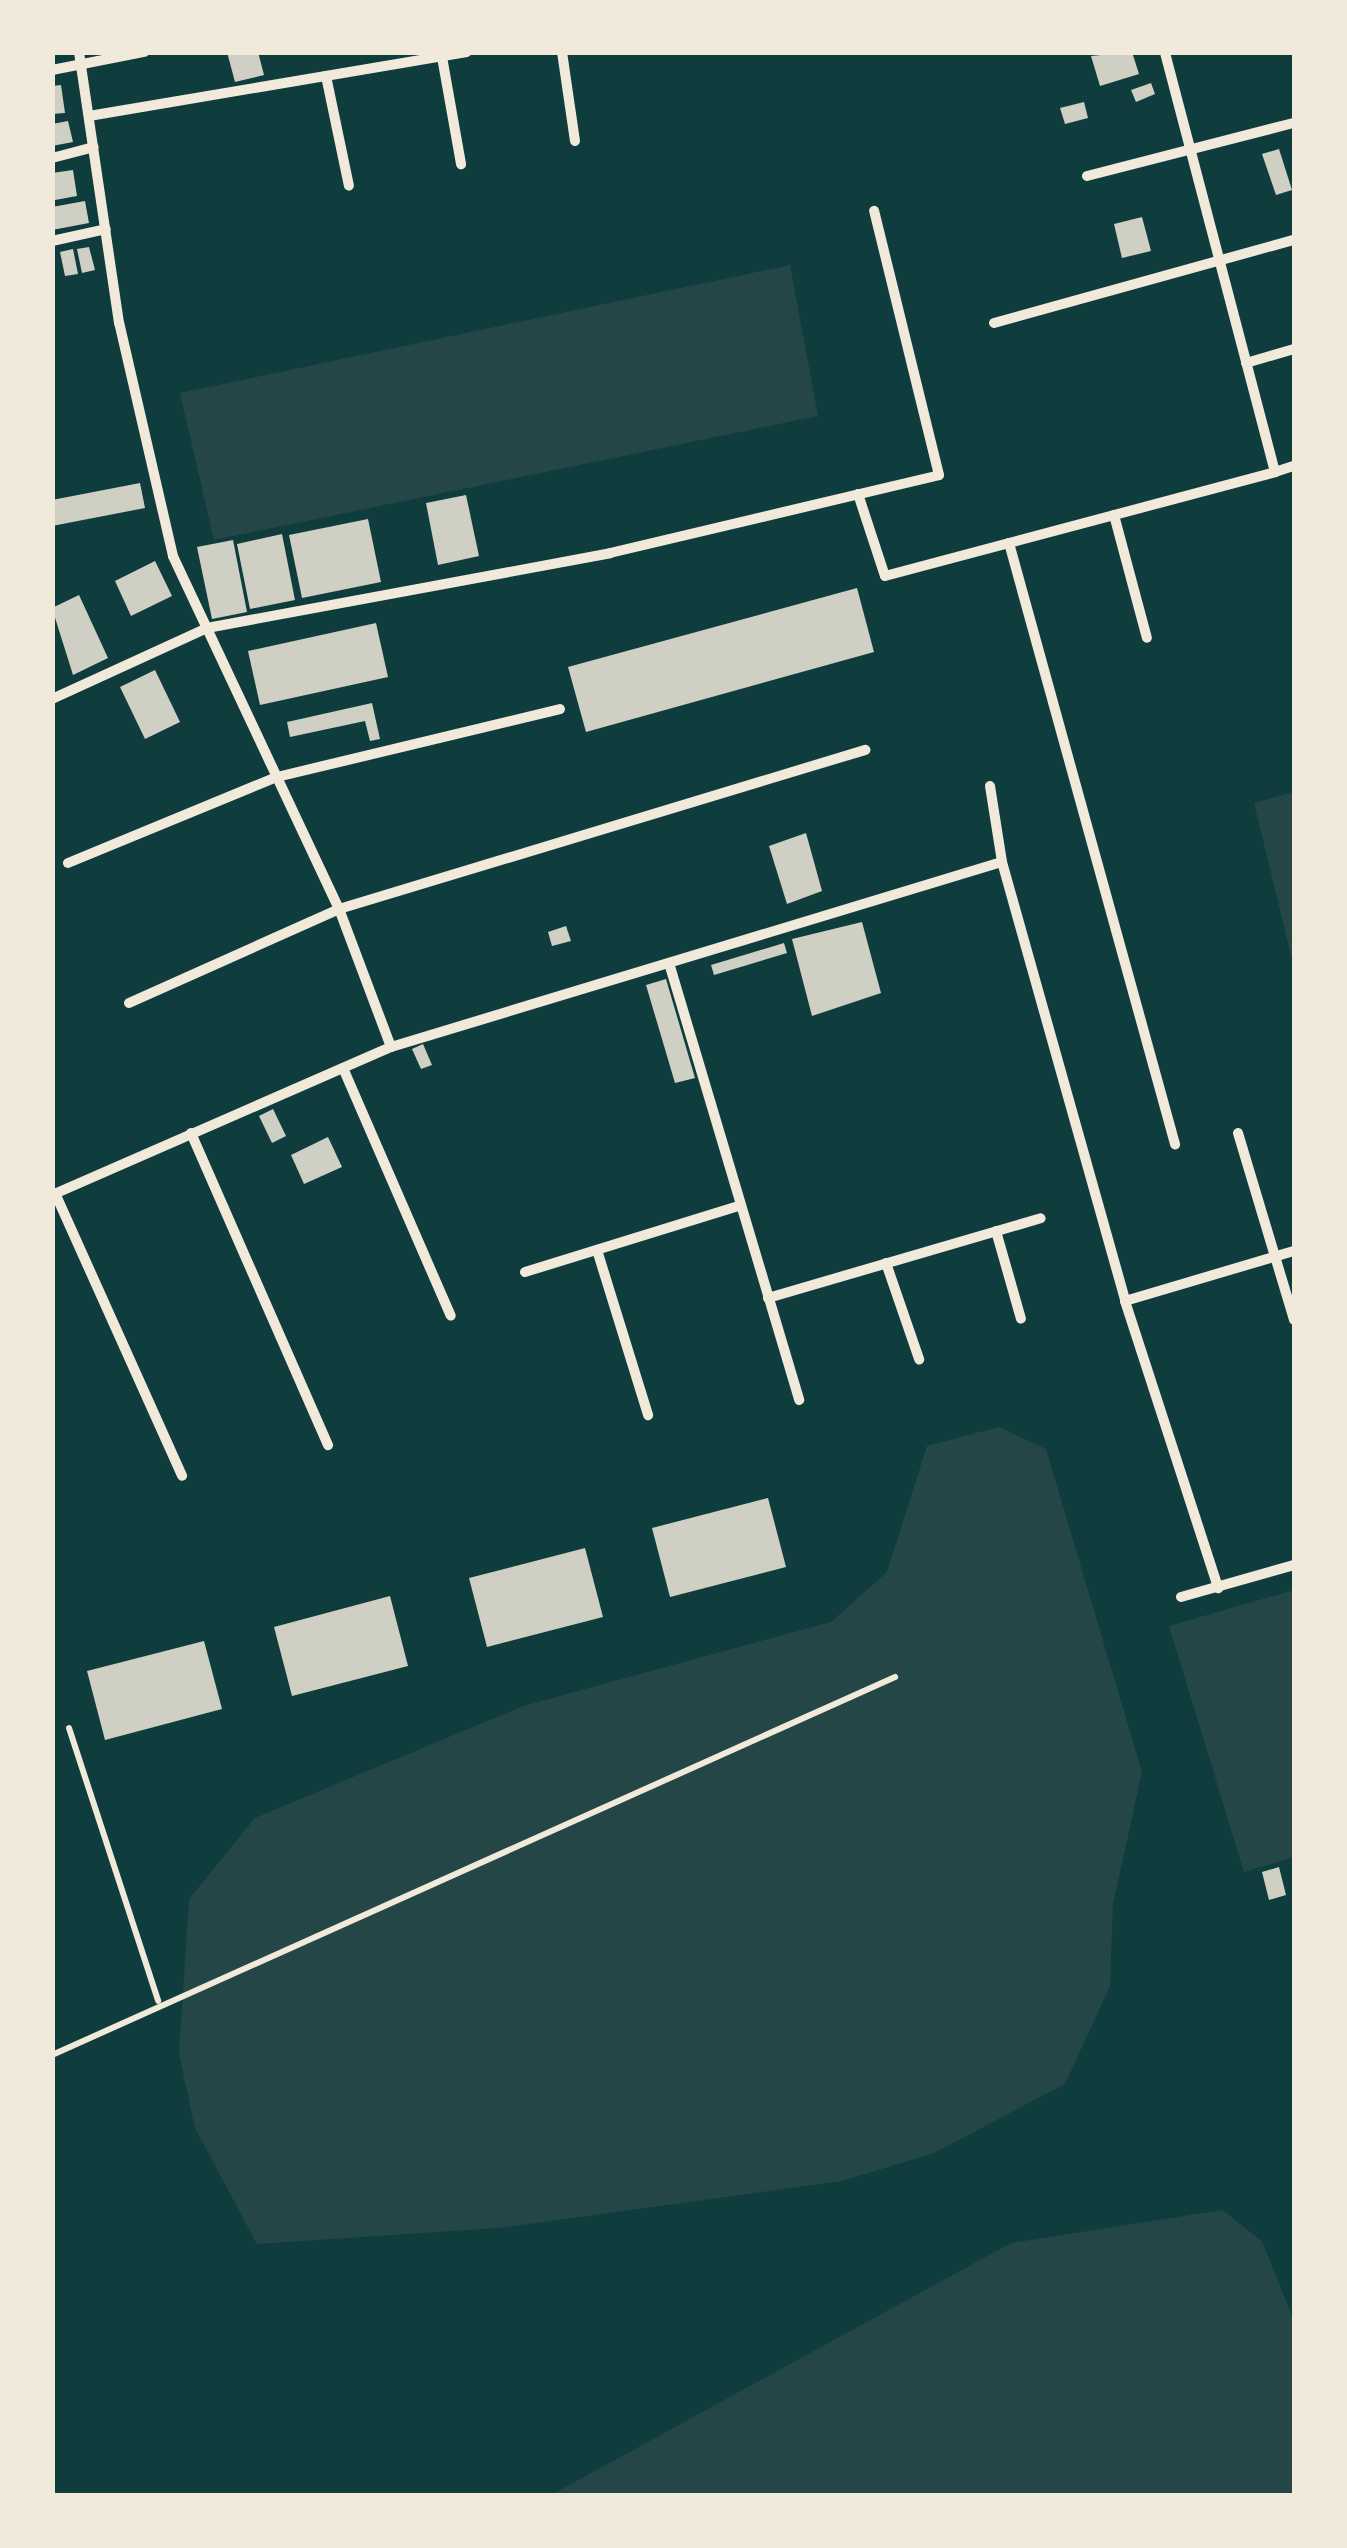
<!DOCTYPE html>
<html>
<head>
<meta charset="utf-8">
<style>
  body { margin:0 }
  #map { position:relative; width:1347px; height:2548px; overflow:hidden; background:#0f3d3e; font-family:Roboto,sans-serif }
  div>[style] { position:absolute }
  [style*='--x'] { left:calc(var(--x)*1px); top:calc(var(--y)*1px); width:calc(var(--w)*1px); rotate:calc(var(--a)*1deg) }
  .green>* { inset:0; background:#244646 }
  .building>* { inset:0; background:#cfcfc3 }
  .service>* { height:6px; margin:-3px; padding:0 3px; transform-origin:3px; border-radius:3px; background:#f1e9da }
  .minor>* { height:10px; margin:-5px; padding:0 5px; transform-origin:5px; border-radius:5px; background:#f1e9da }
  span { translate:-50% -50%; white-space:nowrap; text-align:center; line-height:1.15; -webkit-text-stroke:10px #f1e9da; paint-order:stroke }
  .frame { position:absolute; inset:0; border:55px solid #f1e9da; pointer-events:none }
</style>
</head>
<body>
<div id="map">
  <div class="green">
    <i style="clip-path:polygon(790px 265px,818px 416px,214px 540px,180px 393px)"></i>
    <i style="clip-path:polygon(1294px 792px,1294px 968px,1254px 803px)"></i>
    <i style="clip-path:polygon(999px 1427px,1046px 1449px,1142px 1772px,1113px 1904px,1110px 1986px,1065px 2084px,934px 2153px,842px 2181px,498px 2228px,257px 2244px,195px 2128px,179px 2054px,189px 1899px,255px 1818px,523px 1706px,831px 1622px,887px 1572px,927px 1446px)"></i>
    <i style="clip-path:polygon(1294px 1590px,1294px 1857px,1244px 1872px,1169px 1626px)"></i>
    <i style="clip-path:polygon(1222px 2210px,1262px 2241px,1294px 2321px,1294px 2495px,551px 2495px,1011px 2243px)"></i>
  </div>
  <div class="building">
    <i style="clip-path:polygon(227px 52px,258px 52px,264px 75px,235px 82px)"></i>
    <i style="clip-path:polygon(1132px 52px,1139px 74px,1100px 86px,1091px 56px)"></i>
    <i style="clip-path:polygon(1151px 83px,1155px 94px,1136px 102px,1131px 90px)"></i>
    <i style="clip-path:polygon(61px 85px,65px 113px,52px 114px,52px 86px)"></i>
    <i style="clip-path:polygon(1084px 102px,1088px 118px,1065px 124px,1060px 108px)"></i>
    <i style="clip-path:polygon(68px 121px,73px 142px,52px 146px,52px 124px)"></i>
    <i style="clip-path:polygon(1279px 149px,1292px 190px,1276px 195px,1262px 154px)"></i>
    <i style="clip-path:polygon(73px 170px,77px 196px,55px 200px,52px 173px)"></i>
    <i style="clip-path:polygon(85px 201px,89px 223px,52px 230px,52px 207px)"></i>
    <i style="clip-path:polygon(1142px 217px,1151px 251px,1122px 258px,1114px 224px)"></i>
    <i style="clip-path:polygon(89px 247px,95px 270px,82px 273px,77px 249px)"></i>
    <i style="clip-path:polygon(73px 249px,78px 274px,65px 276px,60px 252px)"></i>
    <i style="clip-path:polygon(140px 483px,145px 508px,52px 526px,52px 500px)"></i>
    <i style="clip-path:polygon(466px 495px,479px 556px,438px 565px,426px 503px)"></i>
    <i style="clip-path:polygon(368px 519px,381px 582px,302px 598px,289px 535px)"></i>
    <i style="clip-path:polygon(282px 534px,295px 600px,250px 609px,237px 544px)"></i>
    <i style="clip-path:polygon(233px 540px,247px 612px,212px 619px,197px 547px)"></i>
    <i style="clip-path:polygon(155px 561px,172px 596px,131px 616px,115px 581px)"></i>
    <i style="clip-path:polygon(857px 588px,874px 652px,586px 732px,568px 667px)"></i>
    <i style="clip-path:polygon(79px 595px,108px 658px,73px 675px,52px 608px)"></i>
    <i style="clip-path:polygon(376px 623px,388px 677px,260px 705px,248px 651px)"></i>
    <i style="clip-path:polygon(155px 670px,180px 722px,145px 739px,120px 687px)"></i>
    <i style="clip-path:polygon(372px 703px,380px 739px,370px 741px,365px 721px,290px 737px,287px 722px)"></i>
    <i style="clip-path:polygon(806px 833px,822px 891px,787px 904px,769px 846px)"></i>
    <i style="clip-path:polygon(862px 922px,881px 993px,812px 1016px,792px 939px)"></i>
    <i style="clip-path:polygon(566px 926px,571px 941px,552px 946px,548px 932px)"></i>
    <i style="clip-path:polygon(784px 943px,787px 953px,714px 975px,711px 965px)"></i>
    <i style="clip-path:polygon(666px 979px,695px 1078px,675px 1083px,646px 985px)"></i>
    <i style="clip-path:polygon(423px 1044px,432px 1065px,421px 1069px,412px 1049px)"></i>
    <i style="clip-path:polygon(273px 1109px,286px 1136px,272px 1143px,259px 1116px)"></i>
    <i style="clip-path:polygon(328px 1137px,342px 1167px,304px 1184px,291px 1155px)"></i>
    <i style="clip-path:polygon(768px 1498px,786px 1567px,670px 1597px,652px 1528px)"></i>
    <i style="clip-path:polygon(585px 1548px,603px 1617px,487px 1647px,469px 1578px)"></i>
    <i style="clip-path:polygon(390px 1596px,408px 1666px,292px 1696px,274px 1627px)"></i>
    <i style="clip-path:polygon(204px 1641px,222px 1709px,105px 1740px,87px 1671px)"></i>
    <i style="clip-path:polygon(1279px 1867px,1286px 1895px,1269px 1900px,1262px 1872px)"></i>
  </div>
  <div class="service">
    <i style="--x:69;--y:1728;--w:287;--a:71.9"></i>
    <i style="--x:52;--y:2055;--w:924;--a:-24.15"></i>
  </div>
  <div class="minor">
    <i style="--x:562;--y:52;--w:90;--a:81.7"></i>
    <i style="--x:442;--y:57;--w:109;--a:79.9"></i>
    <i style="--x:52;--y:70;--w:94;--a:-11.1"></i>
    <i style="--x:326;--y:76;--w:112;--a:78.2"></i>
    <i style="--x:89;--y:116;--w:383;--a:-9.6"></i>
    <i style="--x:52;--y:158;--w:43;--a:-14.7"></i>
    <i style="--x:1087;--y:176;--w:214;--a:-14.4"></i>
    <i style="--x:52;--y:241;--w:55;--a:-12.5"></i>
    <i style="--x:994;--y:323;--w:311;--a:-15.5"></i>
    <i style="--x:1246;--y:363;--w:50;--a:-16.3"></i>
    <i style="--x:1275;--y:472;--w:20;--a:-18"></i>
    <i style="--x:858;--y:494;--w:86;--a:71.8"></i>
    <i style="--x:885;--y:576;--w:404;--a:-14.9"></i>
    <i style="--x:1275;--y:472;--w:434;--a:-104.7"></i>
    <i style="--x:1114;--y:515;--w:127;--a:75"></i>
    <i style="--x:1009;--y:543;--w:624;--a:74.56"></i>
    <i style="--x:52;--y:699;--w:170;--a:-24.6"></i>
    <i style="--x:207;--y:628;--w:410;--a:-10.5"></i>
    <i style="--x:610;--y:553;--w:338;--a:-13.3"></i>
    <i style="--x:939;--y:475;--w:272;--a:-103.8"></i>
    <i style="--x:990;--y:786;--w:77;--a:81"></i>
    <i style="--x:1002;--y:862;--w:456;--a:74.3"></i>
    <i style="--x:1125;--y:1301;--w:176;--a:-16.5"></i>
    <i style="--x:68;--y:863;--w:226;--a:-22.4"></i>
    <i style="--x:277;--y:777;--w:291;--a:-13.5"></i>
    <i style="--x:669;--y:963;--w:456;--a:73.4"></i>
    <i style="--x:129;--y:1003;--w:230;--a:-24.1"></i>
    <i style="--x:339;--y:909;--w:550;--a:-16.82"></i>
    <i style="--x:391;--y:1047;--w:638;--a:-16.85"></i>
    <i style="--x:343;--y:1068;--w:270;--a:66.5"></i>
    <i style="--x:191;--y:1133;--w:341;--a:66.3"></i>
    <i style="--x:1238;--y:1133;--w:195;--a:73.3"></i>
    <i style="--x:55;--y:1193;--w:310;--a:65.8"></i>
    <i style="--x:52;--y:1195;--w:370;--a:-23.6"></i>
    <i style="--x:391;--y:1047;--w:147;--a:-110.6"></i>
    <i style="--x:339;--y:909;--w:390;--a:-115.2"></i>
    <i style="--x:173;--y:556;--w:239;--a:-103"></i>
    <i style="--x:119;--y:323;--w:274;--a:-98.4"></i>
    <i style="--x:996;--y:1231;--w:91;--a:74.1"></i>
    <i style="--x:597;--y:1250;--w:173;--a:72.8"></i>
    <i style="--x:886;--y:1263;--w:102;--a:71"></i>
    <i style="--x:525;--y:1272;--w:226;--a:-17.2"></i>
    <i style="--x:768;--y:1298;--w:284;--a:-16.3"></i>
    <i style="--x:1125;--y:1301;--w:302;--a:72"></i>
    <i style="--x:1181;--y:1597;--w:117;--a:-15.8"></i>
  </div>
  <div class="frame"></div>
</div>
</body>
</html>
